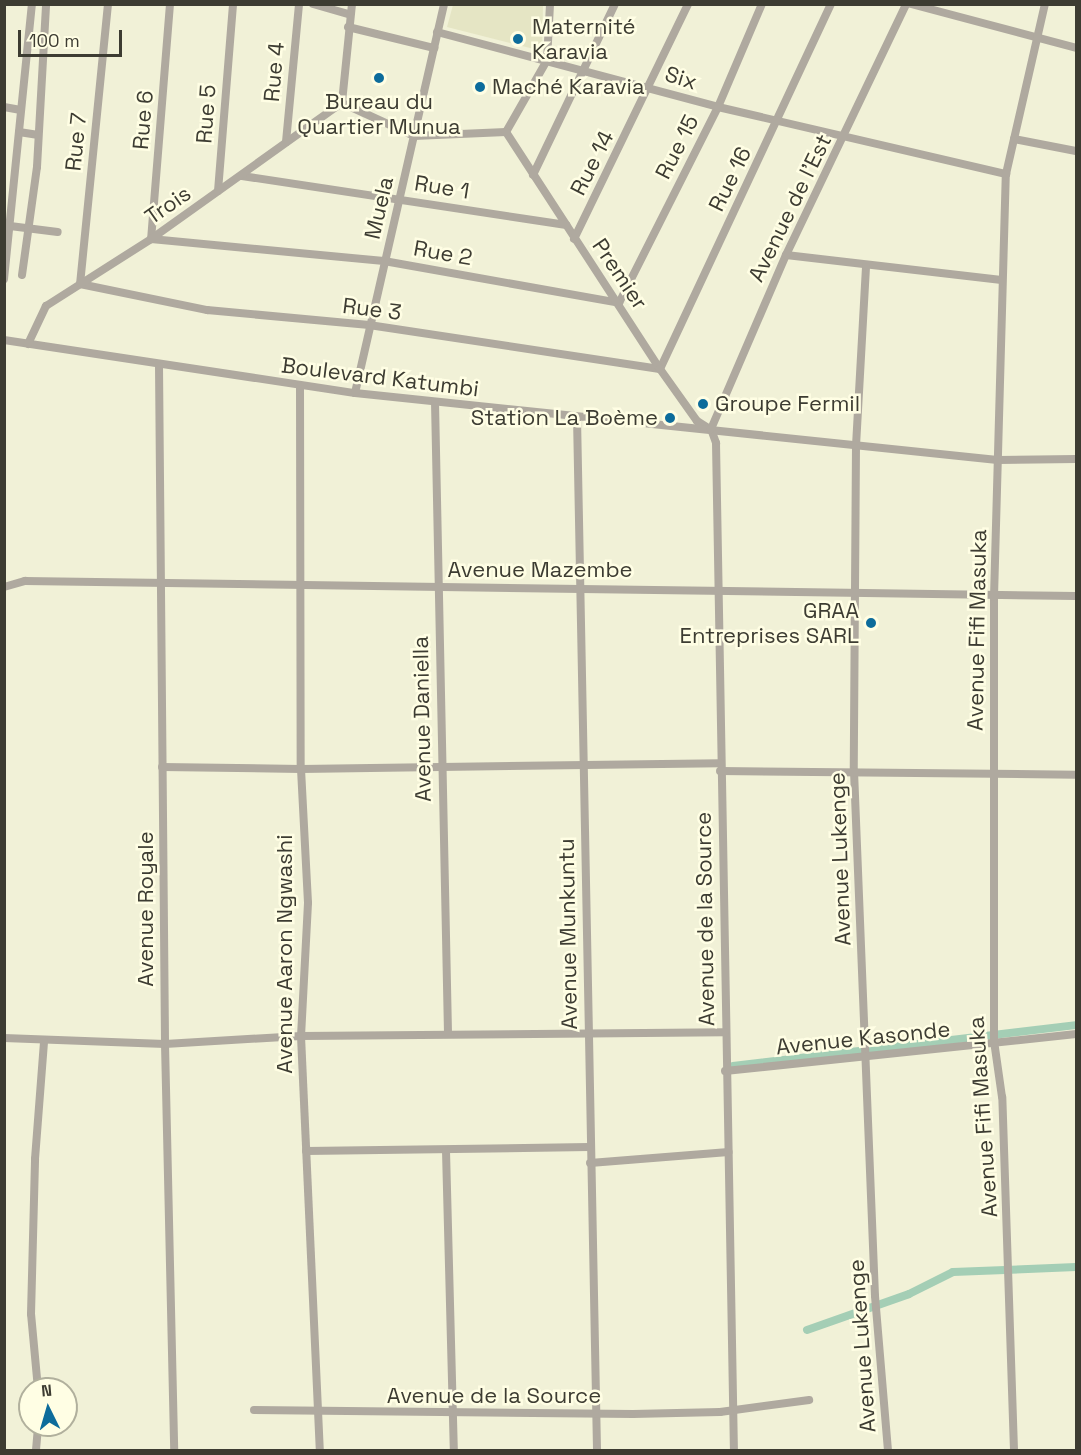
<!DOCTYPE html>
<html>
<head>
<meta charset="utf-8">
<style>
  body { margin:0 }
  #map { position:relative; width:1081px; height:1455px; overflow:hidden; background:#f1f1d7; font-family:"Space Grotesk",sans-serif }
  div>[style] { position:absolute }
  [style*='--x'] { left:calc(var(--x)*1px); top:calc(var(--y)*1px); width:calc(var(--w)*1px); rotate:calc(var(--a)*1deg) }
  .built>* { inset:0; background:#e5e5c4 }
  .canal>* { height:8px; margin:-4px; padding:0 4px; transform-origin:4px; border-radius:4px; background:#a4ceb5 }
  .minor>* { height:8px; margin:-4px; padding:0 4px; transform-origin:4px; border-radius:4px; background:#afa99f }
  .dots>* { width:16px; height:16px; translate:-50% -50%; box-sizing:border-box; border:3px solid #fffee4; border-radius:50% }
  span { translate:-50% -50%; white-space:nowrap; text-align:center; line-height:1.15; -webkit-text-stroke:5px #fffee4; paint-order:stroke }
  .poi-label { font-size:22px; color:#3d3c32 }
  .left { translate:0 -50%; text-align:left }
  .right { translate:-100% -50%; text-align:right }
  .street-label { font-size:22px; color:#3d3c32 }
  .frame { position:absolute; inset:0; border:6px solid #3d3c32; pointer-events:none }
  .north { position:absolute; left:18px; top:1377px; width:60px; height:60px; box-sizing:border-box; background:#fffee4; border:2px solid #b1b09d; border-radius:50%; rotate:355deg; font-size:16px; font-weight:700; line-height:24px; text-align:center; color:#3d3c32 }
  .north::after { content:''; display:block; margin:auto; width:21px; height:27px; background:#0d6c9b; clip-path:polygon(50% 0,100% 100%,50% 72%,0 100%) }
  .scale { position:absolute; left:18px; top:30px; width:104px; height:27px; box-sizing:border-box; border:3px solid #3d3c32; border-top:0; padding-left:8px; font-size:18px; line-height:21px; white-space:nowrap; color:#3d3c32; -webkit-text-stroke:4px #fffee4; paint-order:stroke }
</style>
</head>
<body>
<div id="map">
  <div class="built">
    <i style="clip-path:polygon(453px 5px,543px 5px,542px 51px,447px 27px)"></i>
  </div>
  <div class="canal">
    <i style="--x:733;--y:1066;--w:345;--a:-6.8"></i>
    <i style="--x:807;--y:1330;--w:108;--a:-19.4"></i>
    <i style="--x:909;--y:1294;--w:49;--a:-26.6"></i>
    <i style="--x:953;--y:1272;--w:123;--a:-2.3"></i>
  </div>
  <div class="minor">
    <i style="--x:108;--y:4;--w:281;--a:95.7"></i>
    <i style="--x:80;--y:284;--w:130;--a:11.6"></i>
    <i style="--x:207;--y:310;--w:163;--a:5.3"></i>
    <i style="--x:369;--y:325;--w:294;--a:8.6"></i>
    <i style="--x:660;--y:369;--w:403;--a:-64.9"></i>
    <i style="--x:170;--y:4;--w:236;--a:94.6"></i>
    <i style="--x:151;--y:239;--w:234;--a:5.4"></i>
    <i style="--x:384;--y:261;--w:239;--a:10.1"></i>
    <i style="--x:619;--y:303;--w:220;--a:-63.2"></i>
    <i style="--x:718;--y:107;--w:112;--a:-66.9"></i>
    <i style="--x:313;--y:4;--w:37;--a:16"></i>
    <i style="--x:352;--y:4;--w:100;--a:95.8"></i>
    <i style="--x:342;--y:103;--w:79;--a:24.6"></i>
    <i style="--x:414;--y:136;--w:92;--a:-2.5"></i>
    <i style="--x:506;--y:132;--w:83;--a:-60.3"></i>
    <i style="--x:547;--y:60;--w:56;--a:-86.9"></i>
    <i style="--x:911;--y:4;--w:171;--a:14.9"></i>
    <i style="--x:348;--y:27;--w:89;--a:13.7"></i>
    <i style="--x:437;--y:32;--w:291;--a:14.9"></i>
    <i style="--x:718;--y:107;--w:296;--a:13.1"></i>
    <i style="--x:4;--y:107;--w:17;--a:10"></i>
    <i style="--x:19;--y:132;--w:18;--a:9"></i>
    <i style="--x:506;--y:132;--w:283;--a:57"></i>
    <i style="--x:660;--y:369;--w:64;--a:54.6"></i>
    <i style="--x:697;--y:421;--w:13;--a:32"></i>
    <i style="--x:1014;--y:139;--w:63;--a:11"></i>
    <i style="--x:286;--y:142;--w:139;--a:-84.6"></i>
    <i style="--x:533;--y:175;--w:190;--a:-64.4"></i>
    <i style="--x:242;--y:176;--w:328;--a:8.6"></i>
    <i style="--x:218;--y:191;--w:188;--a:-85.4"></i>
    <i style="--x:10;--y:226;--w:48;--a:7.1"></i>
    <i style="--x:574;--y:239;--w:261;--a:-64.1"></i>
    <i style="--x:786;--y:255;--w:217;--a:6.6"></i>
    <i style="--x:866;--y:267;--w:179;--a:93.2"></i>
    <i style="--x:856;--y:446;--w:325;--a:90.4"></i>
    <i style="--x:854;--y:771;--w:525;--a:87.71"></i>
    <i style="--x:875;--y:1296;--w:155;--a:85.2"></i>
    <i style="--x:22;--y:275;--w:109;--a:-82.1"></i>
    <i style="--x:37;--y:167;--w:163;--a:-86.8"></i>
    <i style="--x:4;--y:279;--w:276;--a:-84.2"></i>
    <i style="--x:4;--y:340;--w:355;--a:8.6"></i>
    <i style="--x:355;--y:393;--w:646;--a:5.95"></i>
    <i style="--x:998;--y:460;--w:78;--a:-0.7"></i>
    <i style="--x:28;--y:344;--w:42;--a:-64.7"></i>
    <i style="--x:46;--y:306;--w:125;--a:-32.5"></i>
    <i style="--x:151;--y:239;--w:234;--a:-35.5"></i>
    <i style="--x:159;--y:366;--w:678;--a:89.49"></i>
    <i style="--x:165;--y:1044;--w:406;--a:88.7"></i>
    <i style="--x:300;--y:386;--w:383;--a:89.9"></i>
    <i style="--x:301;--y:769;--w:134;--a:87"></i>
    <i style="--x:308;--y:903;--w:133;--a:93"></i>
    <i style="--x:301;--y:1036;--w:414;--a:87.4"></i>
    <i style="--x:355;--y:393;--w:399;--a:-77.1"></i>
    <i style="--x:435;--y:402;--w:632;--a:88.82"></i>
    <i style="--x:577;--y:417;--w:1033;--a:88.89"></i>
    <i style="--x:711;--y:429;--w:15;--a:70"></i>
    <i style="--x:716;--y:443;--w:1007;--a:88.98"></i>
    <i style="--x:711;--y:429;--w:189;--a:-66.7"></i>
    <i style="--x:786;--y:255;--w:278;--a:-64.4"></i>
    <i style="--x:4;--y:587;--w:22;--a:-16"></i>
    <i style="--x:25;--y:581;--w:1051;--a:0.82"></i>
    <i style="--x:162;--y:767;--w:139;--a:0.8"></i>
    <i style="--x:301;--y:769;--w:419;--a:-0.8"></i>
    <i style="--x:720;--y:771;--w:356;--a:0.6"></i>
    <i style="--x:4;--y:1038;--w:161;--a:2.1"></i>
    <i style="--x:165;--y:1044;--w:136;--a:-3.4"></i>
    <i style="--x:301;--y:1036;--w:424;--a:-0.5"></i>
    <i style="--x:725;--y:1071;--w:353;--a:-6"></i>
    <i style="--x:306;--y:1151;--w:283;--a:-0.8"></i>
    <i style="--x:446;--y:1151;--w:299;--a:88.5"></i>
    <i style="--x:590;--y:1163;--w:139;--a:-4.5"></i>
    <i style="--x:38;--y:1389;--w:75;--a:-95.3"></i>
    <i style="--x:31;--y:1314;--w:155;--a:-88.5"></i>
    <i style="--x:35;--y:1159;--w:118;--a:-85.6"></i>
    <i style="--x:254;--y:1410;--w:379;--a:0.6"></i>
    <i style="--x:633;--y:1414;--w:87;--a:-1.3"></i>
    <i style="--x:720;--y:1412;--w:90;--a:-7.7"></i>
    <i style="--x:36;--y:1450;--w:25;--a:-85"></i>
    <i style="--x:1014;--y:1450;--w:353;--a:-91.9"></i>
    <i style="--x:1002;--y:1097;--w:57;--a:-98.1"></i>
    <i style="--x:994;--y:1041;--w:444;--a:-90"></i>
    <i style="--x:994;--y:597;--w:423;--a:-88.4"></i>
    <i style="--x:1006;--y:174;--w:174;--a:-77.1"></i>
  </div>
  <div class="dots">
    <i style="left:518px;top:39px;background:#0d6c9b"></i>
    <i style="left:379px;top:78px;background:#0d6c9b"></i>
    <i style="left:480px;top:87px;background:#0d6c9b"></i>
    <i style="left:703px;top:404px;background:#0d6c9b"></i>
    <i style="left:670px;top:418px;background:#0d6c9b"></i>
    <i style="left:871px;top:623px;background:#0d6c9b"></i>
  </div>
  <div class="poi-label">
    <span class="left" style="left:532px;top:39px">Maternité<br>Karavia</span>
    <span class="left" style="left:492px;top:87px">Maché Karavia</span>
    <span style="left:379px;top:114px">Bureau du<br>Quartier Munua</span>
    <span class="left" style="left:715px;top:404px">Groupe Fermil</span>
    <span class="right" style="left:658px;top:418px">Station La Boème</span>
    <span class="right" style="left:859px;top:623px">GRAA<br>Entreprises SARL</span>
  </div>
  <div class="street-label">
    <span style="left:274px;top:72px;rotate:-85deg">Rue 4</span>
    <span style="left:681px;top:78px;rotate:17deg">Six</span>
    <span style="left:206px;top:114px;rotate:-86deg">Rue 5</span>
    <span style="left:143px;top:120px;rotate:-85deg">Rue 6</span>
    <span style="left:76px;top:142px;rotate:-84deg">Rue 7</span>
    <span style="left:677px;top:147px;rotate:-63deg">Rue 15</span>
    <span style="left:592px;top:163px;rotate:-63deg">Rue 14</span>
    <span style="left:730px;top:179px;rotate:-64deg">Rue 16</span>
    <span style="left:442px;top:187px;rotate:9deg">Rue 1</span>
    <span style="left:168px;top:205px;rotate:-35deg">Trois</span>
    <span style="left:379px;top:208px;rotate:-77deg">Muela</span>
    <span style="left:790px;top:208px;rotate:-64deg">Avenue de l'Est</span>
    <span style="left:443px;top:253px;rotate:10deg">Rue 2</span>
    <span style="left:620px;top:274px;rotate:56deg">Premier</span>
    <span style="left:372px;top:309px;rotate:7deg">Rue 3</span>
    <span style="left:380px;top:377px;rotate:7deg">Boulevard Katumbi</span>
    <span style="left:540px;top:570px">Avenue Mazembe</span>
    <span style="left:977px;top:630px;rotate:-89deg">Avenue Fifi Masuka</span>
    <span style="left:422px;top:719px;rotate:-91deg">Avenue Daniella</span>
    <span style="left:840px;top:859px;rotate:-92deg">Avenue Lukenge</span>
    <span style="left:146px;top:909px;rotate:-90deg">Avenue Royale</span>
    <span style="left:705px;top:919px;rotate:-91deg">Avenue de la Source</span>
    <span style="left:568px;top:934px;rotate:-91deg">Avenue Munkuntu</span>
    <span style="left:285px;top:954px;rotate:-90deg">Avenue Aaron Ngwashi</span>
    <span style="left:863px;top:1038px;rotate:-6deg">Avenue Kasonde</span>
    <span style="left:983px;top:1117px;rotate:-94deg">Avenue Fifi Masuka</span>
    <span style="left:862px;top:1346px;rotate:-94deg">Avenue Lukenge</span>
    <span style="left:494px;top:1396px">Avenue de la Source</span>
  </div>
  <div class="frame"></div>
  <div class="north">N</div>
  <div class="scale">100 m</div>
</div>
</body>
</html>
